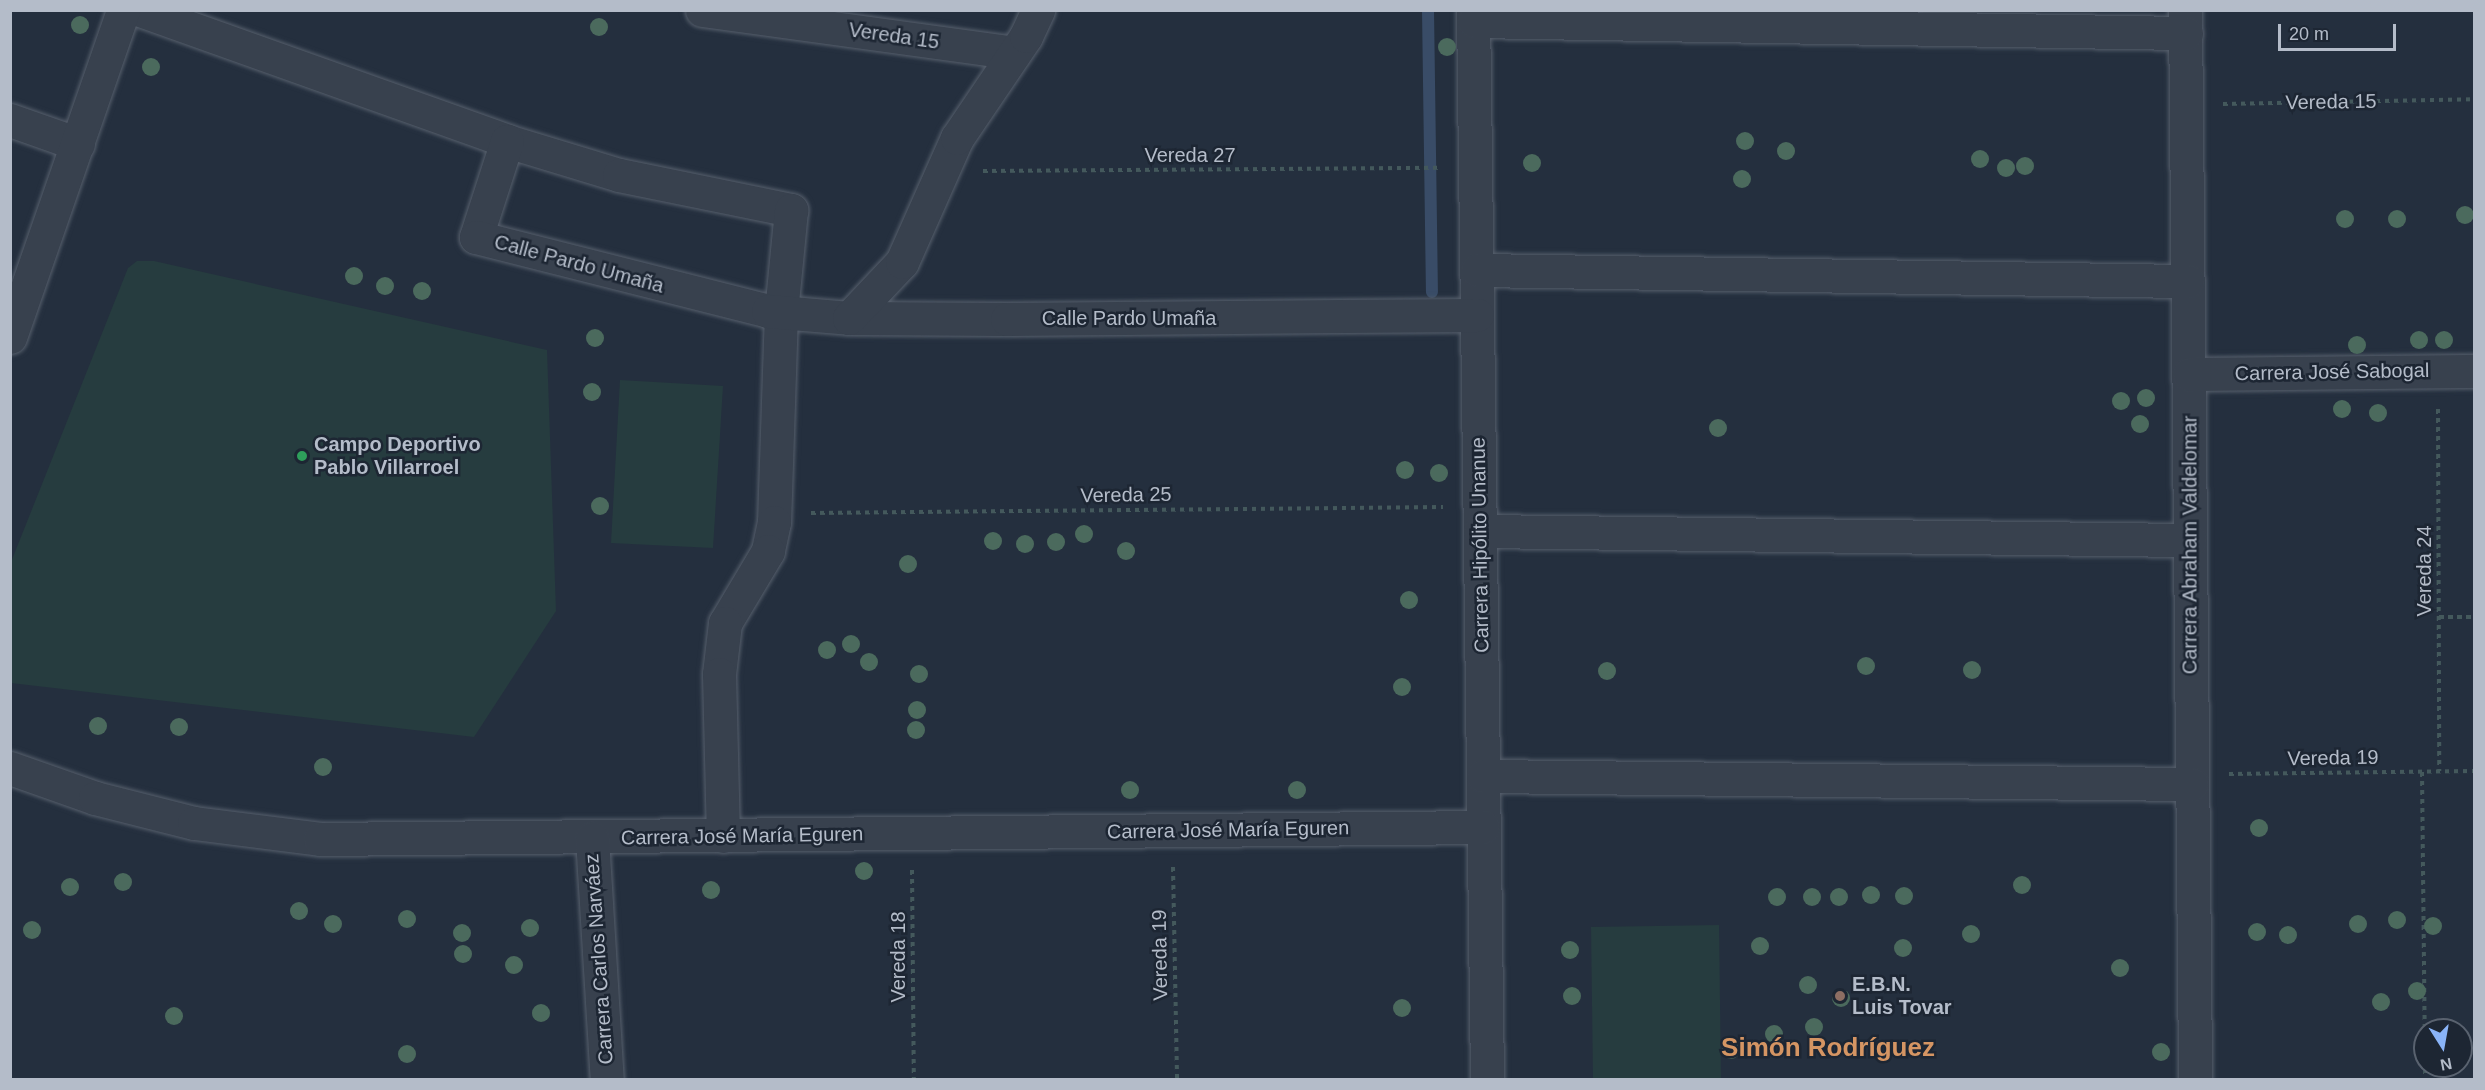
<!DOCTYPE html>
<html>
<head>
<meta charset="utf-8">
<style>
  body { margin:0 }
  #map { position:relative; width:2485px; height:1090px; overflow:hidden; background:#242f3e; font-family:Arial,sans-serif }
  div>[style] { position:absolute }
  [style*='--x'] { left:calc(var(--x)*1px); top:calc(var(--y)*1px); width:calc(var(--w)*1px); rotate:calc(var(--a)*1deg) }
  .green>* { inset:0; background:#263c3f }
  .stream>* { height:12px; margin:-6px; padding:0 6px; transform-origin:6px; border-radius:6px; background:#394c67 }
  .path>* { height:4px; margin-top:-2px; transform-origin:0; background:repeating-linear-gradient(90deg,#44595c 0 4.5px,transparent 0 9px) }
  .roads { filter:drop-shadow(0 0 2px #565f6c) drop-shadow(0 0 2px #565f6c) }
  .street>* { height:33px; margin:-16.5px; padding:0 16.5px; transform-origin:16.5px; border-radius:16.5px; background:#38414e }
  .trees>* { width:18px; height:18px; margin:-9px; border-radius:50%; background:#4b6a5d }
  .dots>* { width:16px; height:16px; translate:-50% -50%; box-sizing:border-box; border:3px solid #1d2633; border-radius:50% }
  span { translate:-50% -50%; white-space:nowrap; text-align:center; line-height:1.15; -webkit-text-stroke:5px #1d2633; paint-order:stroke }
  .street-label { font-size:20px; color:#b4bcc9 }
  .poi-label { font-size:20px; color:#b4bcc9; font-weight:700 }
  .left { translate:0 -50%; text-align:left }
  .district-label { font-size:26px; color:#d59563; font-weight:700 }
  .frame { position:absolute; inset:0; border:12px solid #b4bcc9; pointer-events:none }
  .north { position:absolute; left:2413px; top:1018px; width:60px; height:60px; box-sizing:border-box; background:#1d2633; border:2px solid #59626f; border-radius:50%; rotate:169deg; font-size:16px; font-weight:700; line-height:24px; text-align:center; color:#b4bcc9 }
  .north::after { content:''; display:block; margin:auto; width:21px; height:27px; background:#8ab4f8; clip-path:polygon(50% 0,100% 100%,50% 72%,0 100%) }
  .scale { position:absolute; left:2278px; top:24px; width:118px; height:27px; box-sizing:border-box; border:3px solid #b4bcc9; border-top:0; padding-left:8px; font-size:18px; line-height:21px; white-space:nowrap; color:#b4bcc9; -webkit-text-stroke:4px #1d2633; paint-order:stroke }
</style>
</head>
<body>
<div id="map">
  <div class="green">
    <i style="clip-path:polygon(137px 261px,154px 261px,547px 350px,556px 611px,474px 737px,11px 683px,11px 562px,128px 268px)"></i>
    <i style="clip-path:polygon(620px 380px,723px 386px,713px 548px,611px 543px)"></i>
    <i style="clip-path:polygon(1719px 925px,1721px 1079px,1593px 1079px,1591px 927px)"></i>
  </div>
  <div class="stream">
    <i style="--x:1428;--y:10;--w:282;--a:89.2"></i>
  </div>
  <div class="path">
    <i style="--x:2223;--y:104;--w:251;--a:-1.1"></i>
    <i style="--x:983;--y:171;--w:455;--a:-0.4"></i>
    <i style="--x:2438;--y:409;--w:362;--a:89.8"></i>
    <i style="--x:811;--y:513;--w:632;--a:-0.54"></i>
    <i style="--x:2439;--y:617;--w:35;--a:0"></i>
    <i style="--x:2422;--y:772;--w:308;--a:89.4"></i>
    <i style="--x:2229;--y:774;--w:245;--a:-0.7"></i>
    <i style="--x:1173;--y:867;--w:213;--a:88.9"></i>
    <i style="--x:912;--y:870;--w:210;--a:89.5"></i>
  </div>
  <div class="roads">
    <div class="street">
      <i style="--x:140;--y:10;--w:390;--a:19.6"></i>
      <i style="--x:507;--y:141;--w:117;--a:16.9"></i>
      <i style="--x:619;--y:175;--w:176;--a:11.5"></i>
      <i style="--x:791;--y:210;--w:102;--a:95.6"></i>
      <i style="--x:781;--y:312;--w:210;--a:91.9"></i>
      <i style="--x:774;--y:522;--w:30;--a:102"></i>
      <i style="--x:768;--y:551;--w:84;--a:120.8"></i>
      <i style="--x:725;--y:623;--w:51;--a:96.7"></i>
      <i style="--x:719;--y:674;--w:162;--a:88.6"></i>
      <i style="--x:702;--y:10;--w:315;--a:7.8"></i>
      <i style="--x:1473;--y:10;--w:1070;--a:89.25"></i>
      <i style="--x:2185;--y:10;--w:1070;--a:89.46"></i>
      <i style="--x:1474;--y:21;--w:712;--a:0.97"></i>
      <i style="--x:10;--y:120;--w:72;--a:19.4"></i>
      <i style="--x:507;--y:141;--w:101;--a:107.9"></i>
      <i style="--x:476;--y:237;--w:301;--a:14.2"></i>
      <i style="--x:768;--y:311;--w:81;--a:4.9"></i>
      <i style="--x:849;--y:318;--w:158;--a:0.4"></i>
      <i style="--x:1007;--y:319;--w:470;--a:-0.5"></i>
      <i style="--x:1477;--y:270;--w:711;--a:0.89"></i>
      <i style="--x:849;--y:318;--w:77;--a:-46.6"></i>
      <i style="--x:902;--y:262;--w:136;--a:-66.1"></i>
      <i style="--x:957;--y:138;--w:123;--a:-55.9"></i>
      <i style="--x:1026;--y:36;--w:29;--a:-65"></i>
      <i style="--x:10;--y:337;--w:346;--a:-70.9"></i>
      <i style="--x:2189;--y:374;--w:285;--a:-0.6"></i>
      <i style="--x:1480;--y:531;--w:710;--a:0.73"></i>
      <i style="--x:10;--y:768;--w:90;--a:19.4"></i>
      <i style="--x:95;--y:798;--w:102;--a:14.2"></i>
      <i style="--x:194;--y:823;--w:127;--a:7.2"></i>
      <i style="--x:320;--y:839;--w:1163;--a:-0.59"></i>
      <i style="--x:1483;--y:776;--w:709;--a:0.65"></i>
      <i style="--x:592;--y:838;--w:242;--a:86.5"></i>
    </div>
  </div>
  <div class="trees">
    <i style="left:80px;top:25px"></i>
    <i style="left:599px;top:27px"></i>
    <i style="left:1447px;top:47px"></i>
    <i style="left:151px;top:67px"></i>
    <i style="left:1745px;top:141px"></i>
    <i style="left:1786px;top:151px"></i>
    <i style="left:1980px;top:159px"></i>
    <i style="left:1532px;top:163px"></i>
    <i style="left:2025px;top:166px"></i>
    <i style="left:2006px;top:168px"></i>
    <i style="left:1742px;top:179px"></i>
    <i style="left:2465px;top:215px"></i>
    <i style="left:2345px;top:219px"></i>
    <i style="left:2397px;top:219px"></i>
    <i style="left:354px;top:276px"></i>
    <i style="left:385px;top:286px"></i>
    <i style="left:422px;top:291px"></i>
    <i style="left:595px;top:338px"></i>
    <i style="left:2419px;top:340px"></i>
    <i style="left:2444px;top:340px"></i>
    <i style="left:2357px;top:345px"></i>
    <i style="left:592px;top:392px"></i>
    <i style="left:2146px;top:398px"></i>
    <i style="left:2121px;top:401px"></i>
    <i style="left:2342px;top:409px"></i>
    <i style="left:2378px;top:413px"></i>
    <i style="left:2140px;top:424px"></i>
    <i style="left:1718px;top:428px"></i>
    <i style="left:1405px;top:470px"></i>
    <i style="left:1439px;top:473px"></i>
    <i style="left:600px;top:506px"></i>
    <i style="left:1084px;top:534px"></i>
    <i style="left:993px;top:541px"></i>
    <i style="left:1056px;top:542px"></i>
    <i style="left:1025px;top:544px"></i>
    <i style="left:1126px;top:551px"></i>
    <i style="left:908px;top:564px"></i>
    <i style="left:1409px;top:600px"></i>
    <i style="left:851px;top:644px"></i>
    <i style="left:827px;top:650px"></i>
    <i style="left:869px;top:662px"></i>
    <i style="left:1866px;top:666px"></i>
    <i style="left:1972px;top:670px"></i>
    <i style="left:1607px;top:671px"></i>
    <i style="left:919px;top:674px"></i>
    <i style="left:1402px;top:687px"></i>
    <i style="left:917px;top:710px"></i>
    <i style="left:98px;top:726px"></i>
    <i style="left:179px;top:727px"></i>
    <i style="left:916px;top:730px"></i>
    <i style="left:323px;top:767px"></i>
    <i style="left:1130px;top:790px"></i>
    <i style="left:1297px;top:790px"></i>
    <i style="left:2259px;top:828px"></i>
    <i style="left:864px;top:871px"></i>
    <i style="left:123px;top:882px"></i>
    <i style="left:2022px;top:885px"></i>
    <i style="left:70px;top:887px"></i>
    <i style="left:711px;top:890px"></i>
    <i style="left:1871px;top:895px"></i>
    <i style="left:1904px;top:896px"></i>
    <i style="left:1777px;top:897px"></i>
    <i style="left:1812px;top:897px"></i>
    <i style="left:1839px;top:897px"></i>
    <i style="left:299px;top:911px"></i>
    <i style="left:407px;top:919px"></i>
    <i style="left:2397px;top:920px"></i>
    <i style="left:333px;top:924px"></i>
    <i style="left:2358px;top:924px"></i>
    <i style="left:2433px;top:926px"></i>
    <i style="left:530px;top:928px"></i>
    <i style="left:32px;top:930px"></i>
    <i style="left:2257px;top:932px"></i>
    <i style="left:462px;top:933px"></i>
    <i style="left:1971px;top:934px"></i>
    <i style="left:2288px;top:935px"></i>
    <i style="left:1760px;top:946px"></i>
    <i style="left:1903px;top:948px"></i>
    <i style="left:1570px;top:950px"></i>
    <i style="left:463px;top:954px"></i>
    <i style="left:514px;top:965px"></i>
    <i style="left:2120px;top:968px"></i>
    <i style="left:1808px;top:985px"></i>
    <i style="left:2417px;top:991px"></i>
    <i style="left:1572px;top:996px"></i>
    <i style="left:1841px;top:998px"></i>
    <i style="left:2381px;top:1002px"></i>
    <i style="left:1402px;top:1008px"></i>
    <i style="left:541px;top:1013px"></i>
    <i style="left:174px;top:1016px"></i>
    <i style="left:1814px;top:1027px"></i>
    <i style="left:1774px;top:1034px"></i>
    <i style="left:1731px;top:1050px"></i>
    <i style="left:2161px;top:1052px"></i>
    <i style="left:407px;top:1054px"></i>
  </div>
  <div class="dots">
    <i style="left:302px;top:456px;background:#2e9e5b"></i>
    <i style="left:1840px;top:996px;background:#8d6e63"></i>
  </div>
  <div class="street-label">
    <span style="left:894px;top:36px;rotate:8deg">Vereda 15</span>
    <span style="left:2331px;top:102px;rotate:-1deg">Vereda 15</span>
    <span style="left:1190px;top:155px">Vereda 27</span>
    <span style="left:579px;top:264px;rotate:15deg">Calle Pardo Umaña</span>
    <span style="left:1129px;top:318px">Calle Pardo Umaña</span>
    <span style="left:2332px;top:372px;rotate:-1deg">Carrera José Sabogal</span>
    <span style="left:1126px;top:495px;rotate:-1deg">Vereda 25</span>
    <span style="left:1480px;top:545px;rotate:-91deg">Carrera Hipólito Unanue</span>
    <span style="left:2190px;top:545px;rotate:-90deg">Carrera Abraham Valdelomar</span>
    <span style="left:2424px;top:571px;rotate:-90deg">Vereda 24</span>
    <span style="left:2333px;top:758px;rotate:-1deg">Vereda 19</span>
    <span style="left:1228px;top:830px;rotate:-1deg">Carrera José María Eguren</span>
    <span style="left:742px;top:836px;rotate:-1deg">Carrera José María Eguren</span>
    <span style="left:1160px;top:955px;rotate:-91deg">Vereda 19</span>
    <span style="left:898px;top:957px;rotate:-90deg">Vereda 18</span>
    <span style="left:599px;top:959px;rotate:-94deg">Carrera Carlos Narváez</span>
  </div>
  <div class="poi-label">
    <span class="left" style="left:314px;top:456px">Campo Deportivo<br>Pablo Villarroel</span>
    <span class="left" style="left:1852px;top:996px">E.B.N.<br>Luis Tovar</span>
  </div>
  <div class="district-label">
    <span style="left:1828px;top:1048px">Simón Rodríguez</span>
  </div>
  <div class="frame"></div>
  <div class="north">N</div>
  <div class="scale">20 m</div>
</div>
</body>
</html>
